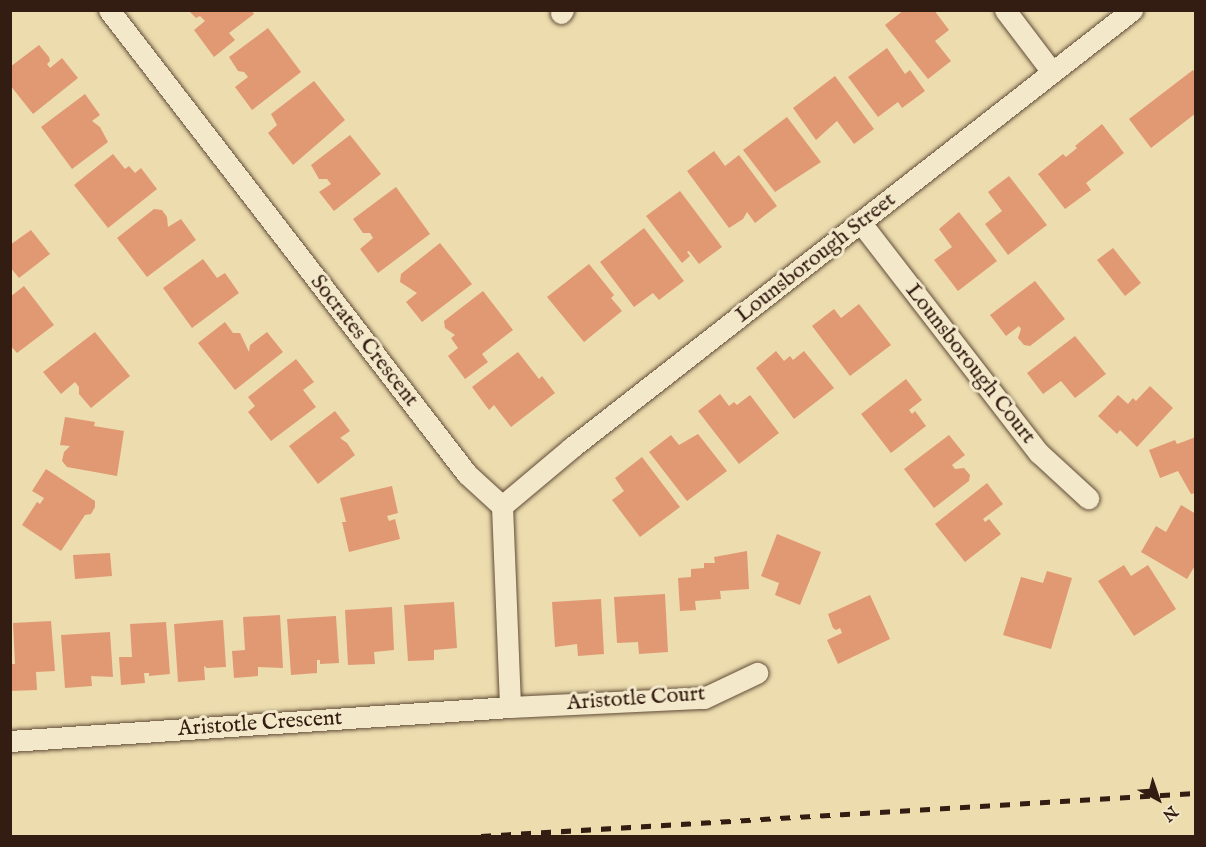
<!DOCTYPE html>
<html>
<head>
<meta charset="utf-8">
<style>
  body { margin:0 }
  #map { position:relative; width:1206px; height:847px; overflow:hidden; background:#ecdcae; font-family:"IM FELL English",serif }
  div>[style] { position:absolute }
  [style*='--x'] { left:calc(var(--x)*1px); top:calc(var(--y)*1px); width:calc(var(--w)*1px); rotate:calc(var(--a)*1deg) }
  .building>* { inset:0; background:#e19974 }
  .roads { filter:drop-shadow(0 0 2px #614c38) drop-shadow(0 0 2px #614c38) }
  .street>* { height:21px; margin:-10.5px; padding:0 10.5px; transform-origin:10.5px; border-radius:10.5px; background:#f3e8ca }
  .rail>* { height:4.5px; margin-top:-2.25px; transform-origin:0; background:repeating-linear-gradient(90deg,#331c11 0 10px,transparent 0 20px) }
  span { translate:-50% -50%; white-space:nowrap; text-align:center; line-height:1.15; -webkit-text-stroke:6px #f3e8ca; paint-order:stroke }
  .street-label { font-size:22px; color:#331c11 }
  .frame { position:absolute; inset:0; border:12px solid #331c11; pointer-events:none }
  .north { position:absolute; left:1128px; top:769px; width:60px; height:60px; -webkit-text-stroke:4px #f3e8ca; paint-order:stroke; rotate:140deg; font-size:16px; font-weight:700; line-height:24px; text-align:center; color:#331c11 }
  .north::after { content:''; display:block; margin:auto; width:21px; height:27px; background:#331c11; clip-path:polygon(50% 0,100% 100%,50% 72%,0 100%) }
</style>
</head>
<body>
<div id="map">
  <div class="building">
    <i style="clip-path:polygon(188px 10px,251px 10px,254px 14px,229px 33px,235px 40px,214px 57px,194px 30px,205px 21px,200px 16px,196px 18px)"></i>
    <i style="clip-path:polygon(904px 10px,934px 10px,949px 30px,935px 41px,951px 61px,928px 79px,885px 25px)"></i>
    <i style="clip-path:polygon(268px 28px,301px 72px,252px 110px,235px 87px,248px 77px,244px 72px,238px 71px,229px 57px)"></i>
    <i style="clip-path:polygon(39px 45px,49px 57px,50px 61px,47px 64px,50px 68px,62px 58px,78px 78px,33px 114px,10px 85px,10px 67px)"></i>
    <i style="clip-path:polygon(887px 48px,905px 74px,910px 70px,925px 91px,902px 108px,898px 102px,878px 117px,848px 77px)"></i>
    <i style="clip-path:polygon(1193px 70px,1196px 73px,1196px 113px,1151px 148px,1129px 119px)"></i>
    <i style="clip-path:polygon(835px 76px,874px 129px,854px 144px,837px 121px,816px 140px,793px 108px)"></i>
    <i style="clip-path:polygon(314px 81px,345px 120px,293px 165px,268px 133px,277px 125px,271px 114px)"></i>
    <i style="clip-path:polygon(85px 94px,100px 115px,92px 121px,100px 127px,108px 142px,72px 169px,41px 127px)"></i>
    <i style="clip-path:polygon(787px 117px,821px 162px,775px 192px,743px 150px)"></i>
    <i style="clip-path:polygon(1102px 124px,1124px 153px,1086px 183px,1091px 190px,1065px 209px,1038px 174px,1063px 154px,1066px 157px,1077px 148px,1075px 146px)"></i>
    <i style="clip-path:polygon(350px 135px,381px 174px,334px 211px,319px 192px,331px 184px,327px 179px,319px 179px,311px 165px)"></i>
    <i style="clip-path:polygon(714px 151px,725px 166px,739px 155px,777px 206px,755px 223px,747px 212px,743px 219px,729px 228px,687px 171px)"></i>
    <i style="clip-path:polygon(113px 154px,125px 169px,129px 166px,135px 173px,141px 168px,157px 189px,108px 228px,74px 185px)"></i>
    <i style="clip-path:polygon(1009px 176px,1047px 225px,1008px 255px,985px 224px,1002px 211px,988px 192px)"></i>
    <i style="clip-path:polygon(396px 187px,430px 234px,378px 273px,360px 249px,373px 238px,370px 233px,363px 233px,353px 219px)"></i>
    <i style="clip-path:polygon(680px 191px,722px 247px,699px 264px,689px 251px,687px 252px,690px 256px,682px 263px,646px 216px)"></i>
    <i style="clip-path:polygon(154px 209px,162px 210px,167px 217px,168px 227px,181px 219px,196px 240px,147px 277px,117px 238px)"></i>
    <i style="clip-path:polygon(959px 212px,997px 261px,958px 291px,934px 260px,952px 247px,939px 229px)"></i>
    <i style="clip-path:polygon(644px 228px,684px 281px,659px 300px,653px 293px,634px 307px,600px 262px)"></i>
    <i style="clip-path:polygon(31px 230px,50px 254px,19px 278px,10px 267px,10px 245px)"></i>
    <i style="clip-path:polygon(440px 243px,472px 284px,422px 322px,406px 302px,417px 293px,400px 282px,401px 274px)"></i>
    <i style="clip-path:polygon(1113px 248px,1141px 283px,1125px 296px,1097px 260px)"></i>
    <i style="clip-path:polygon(203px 259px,217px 278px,225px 273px,239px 293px,192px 328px,163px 288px)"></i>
    <i style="clip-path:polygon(589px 264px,614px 295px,611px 298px,622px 311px,584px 342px,547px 297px)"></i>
    <i style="clip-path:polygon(1035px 281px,1065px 319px,1030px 346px,1024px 345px,1018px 338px,1021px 329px,1019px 326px,1006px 336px,990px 315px)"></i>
    <i style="clip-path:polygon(24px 286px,54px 325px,17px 353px,10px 345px,10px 297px)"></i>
    <i style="clip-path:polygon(483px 291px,513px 330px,482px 354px,488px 362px,465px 379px,448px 356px,458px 348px,451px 338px,455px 335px,445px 328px,444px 321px)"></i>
    <i style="clip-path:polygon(859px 304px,891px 345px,850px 376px,812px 326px,834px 309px,841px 318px)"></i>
    <i style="clip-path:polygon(225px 322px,233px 333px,240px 333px,249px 352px,250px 345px,267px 332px,283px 352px,235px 390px,198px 343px)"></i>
    <i style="clip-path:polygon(95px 332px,130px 376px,91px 408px,79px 394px,79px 387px,75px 382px,61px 394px,43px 372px)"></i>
    <i style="clip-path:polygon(1075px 336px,1106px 374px,1075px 398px,1061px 381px,1043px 394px,1027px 373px)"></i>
    <i style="clip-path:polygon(776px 351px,784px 361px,790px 356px,793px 360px,804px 351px,834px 388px,794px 419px,756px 368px)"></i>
    <i style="clip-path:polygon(518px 352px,539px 379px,542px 376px,555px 393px,511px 427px,494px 405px,489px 410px,472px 387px)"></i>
    <i style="clip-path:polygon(296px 359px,314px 382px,303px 390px,316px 407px,271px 441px,248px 412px,255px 406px,248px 397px)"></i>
    <i style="clip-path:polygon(906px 379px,922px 400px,909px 410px,912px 414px,915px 411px,926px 426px,891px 453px,861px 414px)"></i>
    <i style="clip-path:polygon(1150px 386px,1173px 408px,1137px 447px,1120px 430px,1117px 434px,1098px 416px,1118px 395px,1128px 404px,1133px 398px,1136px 401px)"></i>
    <i style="clip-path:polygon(720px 394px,729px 406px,734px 402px,737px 405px,750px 395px,779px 433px,739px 464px,698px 411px)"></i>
    <i style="clip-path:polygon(335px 411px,350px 431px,340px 438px,347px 443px,355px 455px,318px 484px,289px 446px)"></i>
    <i style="clip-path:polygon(65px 417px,95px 422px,94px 426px,124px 431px,117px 476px,67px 467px,62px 461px,64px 452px,70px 446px,60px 445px)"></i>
    <i style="clip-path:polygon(698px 434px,727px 471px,687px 501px,649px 452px,671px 435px,679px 445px)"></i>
    <i style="clip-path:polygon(949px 435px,965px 455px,952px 465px,955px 469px,964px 468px,970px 475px,969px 481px,934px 508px,904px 469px)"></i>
    <i style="clip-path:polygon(1196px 437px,1196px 493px,1191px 494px,1178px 471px,1160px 478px,1149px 450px,1175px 440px,1177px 444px)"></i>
    <i style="clip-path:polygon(642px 457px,680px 507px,640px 537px,612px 500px,624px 491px,615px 478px)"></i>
    <i style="clip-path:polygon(46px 469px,95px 501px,95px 507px,91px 514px,85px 515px,61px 551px,22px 525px,37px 502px,40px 504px,44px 498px,32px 491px)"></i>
    <i style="clip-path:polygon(987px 483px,1003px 504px,983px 519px,985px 522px,989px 519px,1001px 534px,965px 562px,935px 524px)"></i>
    <i style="clip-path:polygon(392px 486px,398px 513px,387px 516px,389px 521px,395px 519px,400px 539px,349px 552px,342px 522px,346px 522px,340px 498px)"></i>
    <i style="clip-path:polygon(1181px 505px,1196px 514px,1196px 564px,1187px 579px,1141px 552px,1156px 526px,1166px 532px)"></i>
    <i style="clip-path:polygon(777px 534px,821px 552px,800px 605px,775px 595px,779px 583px,761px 576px)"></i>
    <i style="clip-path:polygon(747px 551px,749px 589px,720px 591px,721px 599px,695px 601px,696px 610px,680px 611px,678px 578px,691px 577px,691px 569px,704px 568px,704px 563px,715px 563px,714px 557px)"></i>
    <i style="clip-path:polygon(110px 553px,112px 576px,75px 579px,73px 555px)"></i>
    <i style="clip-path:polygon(1124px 565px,1131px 576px,1148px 565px,1176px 609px,1134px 636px,1098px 581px)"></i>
    <i style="clip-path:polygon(1047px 571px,1072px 578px,1051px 649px,1003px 635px,1021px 577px,1043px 583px)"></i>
    <i style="clip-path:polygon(665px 594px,668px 652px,639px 654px,638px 642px,617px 643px,614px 597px)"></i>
    <i style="clip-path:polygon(870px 595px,890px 639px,838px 664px,827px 640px,842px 633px,840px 628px,836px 630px,833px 628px,828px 614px)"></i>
    <i style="clip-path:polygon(601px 599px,604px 654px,578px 656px,577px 644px,555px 647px,552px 602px)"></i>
    <i style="clip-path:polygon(454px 602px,457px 648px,434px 650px,434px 660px,408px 661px,404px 605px)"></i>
    <i style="clip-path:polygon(392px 607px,394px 650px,374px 652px,375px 664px,348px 665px,345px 610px)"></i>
    <i style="clip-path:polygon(280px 615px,283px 668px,258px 667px,258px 676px,234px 678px,232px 651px,245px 650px,243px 617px)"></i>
    <i style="clip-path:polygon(336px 616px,339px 663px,320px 664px,320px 660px,317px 660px,317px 673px,291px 675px,287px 619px)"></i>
    <i style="clip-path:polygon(223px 620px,226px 667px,207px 668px,204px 666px,205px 680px,178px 682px,174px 624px)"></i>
    <i style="clip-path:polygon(51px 621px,55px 671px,36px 672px,37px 690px,10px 691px,10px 664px,15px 664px,13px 623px)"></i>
    <i style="clip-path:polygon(166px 622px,170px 674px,149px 676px,149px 673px,144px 673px,145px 683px,121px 685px,119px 657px,132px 657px,130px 624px)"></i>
    <i style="clip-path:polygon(110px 632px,113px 677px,91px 676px,92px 686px,65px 688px,61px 635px)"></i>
  </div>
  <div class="roads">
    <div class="street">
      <i style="--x:109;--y:10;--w:586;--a:52.35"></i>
      <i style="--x:467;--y:474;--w:47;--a:42.4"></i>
      <i style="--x:502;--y:506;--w:201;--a:87.7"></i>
      <i style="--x:1005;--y:10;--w:78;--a:52.8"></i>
      <i style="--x:561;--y:13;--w:4;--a:-56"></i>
      <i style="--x:861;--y:223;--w:291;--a:52.3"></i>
      <i style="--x:1039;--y:453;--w:67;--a:42.6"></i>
      <i style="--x:502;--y:506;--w:90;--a:-40"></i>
      <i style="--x:571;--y:448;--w:712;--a:-37.98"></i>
      <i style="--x:10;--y:741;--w:501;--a:-3.89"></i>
      <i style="--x:510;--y:707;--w:194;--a:-2.7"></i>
      <i style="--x:704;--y:698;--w:59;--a:-25.3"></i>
    </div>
  </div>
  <div class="rail">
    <i style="--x:481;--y:836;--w:716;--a:-3.44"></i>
  </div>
  <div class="street-label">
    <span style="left:816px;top:258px;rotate:-38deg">Lounsborough Street</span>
    <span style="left:364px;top:341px;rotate:52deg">Socrates Crescent</span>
    <span style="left:970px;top:364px;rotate:52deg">Lounsborough Court</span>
    <span style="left:636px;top:699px;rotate:-4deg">Aristotle Court</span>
    <span style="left:260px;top:724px;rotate:-4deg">Aristotle Crescent</span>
  </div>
  <div class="frame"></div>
  <div class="north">N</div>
</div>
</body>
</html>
